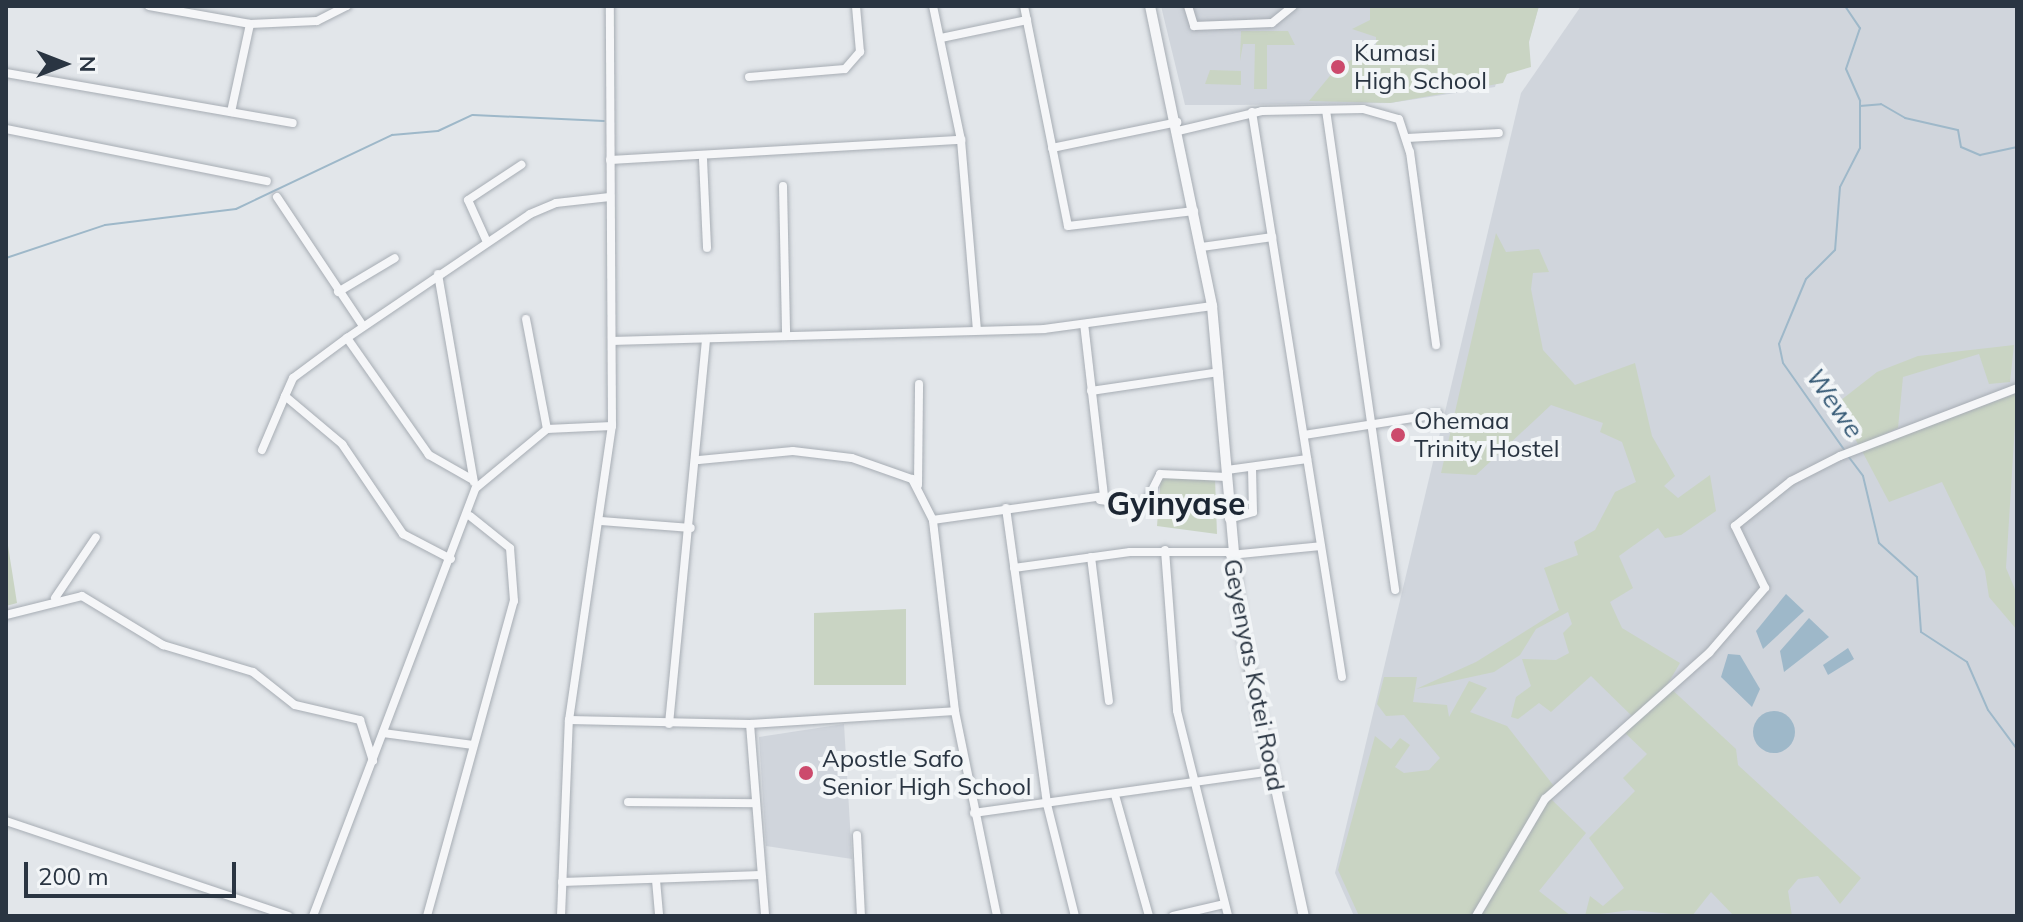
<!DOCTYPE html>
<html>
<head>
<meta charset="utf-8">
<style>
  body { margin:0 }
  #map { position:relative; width:2023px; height:922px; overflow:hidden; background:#e2e6ea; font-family:Mulish,sans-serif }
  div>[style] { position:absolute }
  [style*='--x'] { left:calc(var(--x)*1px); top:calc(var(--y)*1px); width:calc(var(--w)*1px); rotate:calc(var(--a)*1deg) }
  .built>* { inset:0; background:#d0d5dc }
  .green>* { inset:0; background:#c9d4c3 }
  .water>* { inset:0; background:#9eb8c9 }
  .round { border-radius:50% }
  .stream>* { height:2px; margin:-1px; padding:0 1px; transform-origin:1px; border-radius:1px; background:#9eb8c9 }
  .roads { filter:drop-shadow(0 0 2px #a7adb4) drop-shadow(0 0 2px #a7adb4) }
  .minor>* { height:8px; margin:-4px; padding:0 4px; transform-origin:4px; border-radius:4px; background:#f5f6f8 }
  .tertiary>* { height:10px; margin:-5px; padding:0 5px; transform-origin:5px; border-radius:5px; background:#f5f6f8 }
  .dots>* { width:22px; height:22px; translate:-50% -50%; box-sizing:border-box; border:4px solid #f2f5f7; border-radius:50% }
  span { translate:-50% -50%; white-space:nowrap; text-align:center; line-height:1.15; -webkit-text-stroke:8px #f2f5f7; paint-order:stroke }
  .poi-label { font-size:24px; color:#2a3542 }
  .left { translate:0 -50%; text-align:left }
  .street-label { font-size:24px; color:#2a3542 }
  .water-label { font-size:26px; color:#355975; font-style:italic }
  .district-label { font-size:32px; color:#1c2633; font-weight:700 }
  .frame { position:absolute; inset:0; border:8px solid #2a3542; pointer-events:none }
  .north { position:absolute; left:24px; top:24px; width:80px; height:80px; -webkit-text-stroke:6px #f2f5f7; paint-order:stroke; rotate:90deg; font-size:22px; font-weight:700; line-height:32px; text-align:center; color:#2a3542 }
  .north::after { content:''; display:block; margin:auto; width:28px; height:36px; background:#2a3542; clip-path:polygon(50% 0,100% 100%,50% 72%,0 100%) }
  .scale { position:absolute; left:24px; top:862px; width:212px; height:36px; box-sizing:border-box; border:4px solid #2a3542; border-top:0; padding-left:10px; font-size:24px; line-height:28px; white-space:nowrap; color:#2a3542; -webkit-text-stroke:6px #f2f5f7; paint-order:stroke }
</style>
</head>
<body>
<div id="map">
  <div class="built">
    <i style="clip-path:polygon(1161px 6px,1539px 6px,1527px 47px,1506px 45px,1495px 87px,1390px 103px,1236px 105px,1185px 105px)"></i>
    <i style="clip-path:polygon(1581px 6px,2017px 6px,2017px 916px,1354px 916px,1335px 873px,1521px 93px)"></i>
    <i style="clip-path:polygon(844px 724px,852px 859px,766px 846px,759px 737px)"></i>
  </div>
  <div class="green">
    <i style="clip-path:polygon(1370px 6px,1539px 6px,1529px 42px,1531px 67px,1507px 74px,1503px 83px,1390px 103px,1309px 101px,1339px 65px,1376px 50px,1376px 37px,1352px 29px,1370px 20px)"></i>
    <i style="clip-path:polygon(1241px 31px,1288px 31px,1295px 45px,1267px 45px,1267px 89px,1254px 89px,1255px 44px,1243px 44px,1240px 61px)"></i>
    <i style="clip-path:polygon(1210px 70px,1241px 71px,1241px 85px,1205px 84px)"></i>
    <i style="clip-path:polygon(1496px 233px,1506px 252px,1539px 249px,1549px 272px,1533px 273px,1531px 289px,1543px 350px,1575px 385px,1635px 363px,1652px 436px,1675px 476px,1664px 486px,1678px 498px,1710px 475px,1716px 511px,1681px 535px,1665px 538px,1658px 528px,1619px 556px,1633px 588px,1610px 602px,1622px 628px,1680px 663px,1667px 685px,1736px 749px,1738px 765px,1861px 878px,1840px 904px,1818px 876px,1798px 879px,1788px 891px,1792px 916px,1734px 916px,1711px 892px,1692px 916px,1631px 910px,1585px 916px,1590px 896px,1603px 906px,1624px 888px,1589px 838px,1635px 791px,1623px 778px,1647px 754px,1623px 731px,1636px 720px,1591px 676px,1551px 712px,1539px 703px,1518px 719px,1511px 717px,1516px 697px,1531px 686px,1522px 659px,1556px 660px,1569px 653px,1563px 633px,1572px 624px,1568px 612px,1536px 629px,1520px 655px,1494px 672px,1416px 689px,1476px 662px,1559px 610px,1544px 568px,1578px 555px,1574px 542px,1595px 530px,1615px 492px,1636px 482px,1622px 442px,1600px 432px,1603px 423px,1551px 405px,1476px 475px,1441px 473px)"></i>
    <i style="clip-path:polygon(2014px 345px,2010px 382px,1989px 384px,1979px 354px,1903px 377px,1898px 428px,1859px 446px,1836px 404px,1877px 372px,1918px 356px)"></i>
    <i style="clip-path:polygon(2017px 393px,2006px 568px,2017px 594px,2017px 630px,1989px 597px,1985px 571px,1942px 482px,1889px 502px,1862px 451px)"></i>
    <i style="clip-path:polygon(1161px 476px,1215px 478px,1217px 534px,1157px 526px)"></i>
    <i style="clip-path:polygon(6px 533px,17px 603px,6px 606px)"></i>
    <i style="clip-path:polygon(906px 609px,906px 685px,814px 685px,814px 613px)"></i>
    <i style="clip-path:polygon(1384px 677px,1417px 677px,1413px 702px,1447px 705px,1449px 717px,1469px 681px,1487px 688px,1470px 712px,1507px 726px,1557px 790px,1551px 799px,1586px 833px,1539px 891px,1571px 916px,1359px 916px,1338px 870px,1375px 736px,1391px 749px,1400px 738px,1410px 745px,1395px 767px,1404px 773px,1429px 770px,1440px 758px,1404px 715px,1386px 716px,1377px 704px)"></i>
  </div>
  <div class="water">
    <i style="clip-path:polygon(1786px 594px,1804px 611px,1763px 649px,1756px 631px)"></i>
    <i style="clip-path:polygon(1809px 618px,1829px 637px,1784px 672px,1780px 651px)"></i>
    <i style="clip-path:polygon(1848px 648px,1854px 659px,1828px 675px,1823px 665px)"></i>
    <i style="clip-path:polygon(1728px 654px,1740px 655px,1760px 689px,1752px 707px,1721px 677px)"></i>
    <i class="round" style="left:1753px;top:711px;width:42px;height:42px"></i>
  </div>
  <div class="stream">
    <i style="--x:1845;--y:6;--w:27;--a:56"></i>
    <i style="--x:1860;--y:28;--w:43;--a:108.9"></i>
    <i style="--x:1846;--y:69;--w:35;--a:66"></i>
    <i style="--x:1860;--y:101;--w:47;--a:90"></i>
    <i style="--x:1860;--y:148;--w:44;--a:117.1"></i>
    <i style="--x:1840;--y:187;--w:63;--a:94.5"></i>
    <i style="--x:1835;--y:250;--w:41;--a:135"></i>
    <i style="--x:1806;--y:279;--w:70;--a:112.6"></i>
    <i style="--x:1779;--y:344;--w:19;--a:78"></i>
    <i style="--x:1783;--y:363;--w:108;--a:54.8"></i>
    <i style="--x:1860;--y:106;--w:21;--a:-5"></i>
    <i style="--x:1881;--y:104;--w:28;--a:30"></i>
    <i style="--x:1905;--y:118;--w:54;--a:12.8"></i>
    <i style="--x:1958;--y:130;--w:17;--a:80"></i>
    <i style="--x:1961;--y:147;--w:21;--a:23"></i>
    <i style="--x:1980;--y:155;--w:38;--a:-12"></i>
    <i style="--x:6;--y:258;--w:104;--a:-18.4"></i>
    <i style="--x:105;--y:225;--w:132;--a:-7"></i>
    <i style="--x:236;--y:209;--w:173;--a:-25.4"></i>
    <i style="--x:392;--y:135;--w:46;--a:-5"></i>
    <i style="--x:438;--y:131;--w:38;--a:-25"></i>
    <i style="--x:473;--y:115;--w:131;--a:2.6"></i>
    <i style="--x:1848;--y:456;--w:25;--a:53"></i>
    <i style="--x:1863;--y:476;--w:69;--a:76.6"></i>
    <i style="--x:1879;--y:543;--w:51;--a:41.8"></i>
    <i style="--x:1917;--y:577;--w:55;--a:85.8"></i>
    <i style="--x:1921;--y:632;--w:55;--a:33.1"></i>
    <i style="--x:1967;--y:662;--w:52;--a:66.4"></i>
    <i style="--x:1988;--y:710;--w:49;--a:53.4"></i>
  </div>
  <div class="roads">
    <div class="minor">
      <i style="--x:149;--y:6;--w:103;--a:10.1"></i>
      <i style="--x:250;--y:24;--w:67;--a:-2.6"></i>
      <i style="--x:317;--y:21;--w:34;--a:-27"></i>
      <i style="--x:933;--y:6;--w:137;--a:78.2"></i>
      <i style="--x:961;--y:140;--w:191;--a:85.2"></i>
      <i style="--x:1024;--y:6;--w:224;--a:78.7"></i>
      <i style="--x:1068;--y:226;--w:127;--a:-6.8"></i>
      <i style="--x:1188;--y:6;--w:21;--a:73"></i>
      <i style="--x:1194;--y:26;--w:78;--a:-2.2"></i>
      <i style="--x:1272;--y:23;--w:27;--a:-39"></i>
      <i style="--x:941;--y:38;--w:88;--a:-11.8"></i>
      <i style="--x:6;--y:73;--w:291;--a:9.9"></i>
      <i style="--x:749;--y:77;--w:96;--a:-4.8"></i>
      <i style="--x:845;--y:69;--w:23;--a:-49"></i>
      <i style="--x:860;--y:52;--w:46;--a:-95"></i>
      <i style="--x:1326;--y:110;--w:485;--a:81.8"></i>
      <i style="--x:231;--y:112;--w:90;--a:-77.8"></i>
      <i style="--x:1252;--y:112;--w:572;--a:80.95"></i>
      <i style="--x:6;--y:129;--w:266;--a:11.3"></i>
      <i style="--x:1178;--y:131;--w:86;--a:-13.4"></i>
      <i style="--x:1262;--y:111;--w:101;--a:-1.1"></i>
      <i style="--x:1363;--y:109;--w:37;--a:16"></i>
      <i style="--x:1399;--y:119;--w:35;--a:72"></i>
      <i style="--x:1410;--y:152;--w:195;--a:82.3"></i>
      <i style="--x:1407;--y:138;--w:92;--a:-3.1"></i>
      <i style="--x:1052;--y:148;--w:128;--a:-11.7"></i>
      <i style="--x:703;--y:159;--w:89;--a:87.4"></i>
      <i style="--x:610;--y:160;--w:352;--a:-3.3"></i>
      <i style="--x:783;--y:186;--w:148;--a:88.8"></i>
      <i style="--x:277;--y:197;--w:155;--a:56.3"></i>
      <i style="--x:487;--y:242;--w:46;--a:-114.3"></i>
      <i style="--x:468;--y:200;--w:64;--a:-33.4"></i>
      <i style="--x:1202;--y:247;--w:71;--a:-8.1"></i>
      <i style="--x:438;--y:274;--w:211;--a:80.2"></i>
      <i style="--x:338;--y:292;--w:66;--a:-30.8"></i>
      <i style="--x:526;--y:319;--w:112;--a:79.2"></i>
      <i style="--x:347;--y:338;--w:67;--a:143.5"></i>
      <i style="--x:293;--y:378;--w:20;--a:114"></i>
      <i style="--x:285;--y:396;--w:75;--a:40.1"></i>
      <i style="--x:342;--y:444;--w:109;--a:55.9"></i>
      <i style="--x:403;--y:534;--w:54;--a:27.5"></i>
      <i style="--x:615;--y:341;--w:429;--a:-1.6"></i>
      <i style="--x:1044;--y:329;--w:170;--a:-7.8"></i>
      <i style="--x:1091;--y:391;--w:129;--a:-8.4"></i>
      <i style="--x:1304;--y:435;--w:136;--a:-8.9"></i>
      <i style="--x:262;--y:450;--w:59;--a:-66.9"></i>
      <i style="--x:699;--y:460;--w:94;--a:-5.5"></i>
      <i style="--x:793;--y:451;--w:59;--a:6.8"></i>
      <i style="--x:852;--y:458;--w:64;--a:19.3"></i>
      <i style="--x:912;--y:479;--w:46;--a:62.9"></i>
      <i style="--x:1227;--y:470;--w:81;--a:-7.8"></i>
      <i style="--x:473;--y:480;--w:51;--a:-150.4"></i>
      <i style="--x:429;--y:455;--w:143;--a:-125"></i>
      <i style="--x:347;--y:338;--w:221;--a:-34.1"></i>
      <i style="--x:530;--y:214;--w:28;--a:-23"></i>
      <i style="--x:556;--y:203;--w:54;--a:-6.3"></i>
      <i style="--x:918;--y:485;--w:101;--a:-89.4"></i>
      <i style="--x:1100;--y:500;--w:44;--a:7.8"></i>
      <i style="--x:1144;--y:506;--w:36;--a:-63"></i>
      <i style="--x:1160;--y:474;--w:67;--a:2.6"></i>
      <i style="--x:1006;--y:508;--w:299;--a:82.1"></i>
      <i style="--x:1047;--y:804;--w:115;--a:76"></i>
      <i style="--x:1229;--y:519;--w:25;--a:-16"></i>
      <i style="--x:1253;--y:512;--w:45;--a:-91.3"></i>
      <i style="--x:601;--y:521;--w:90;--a:4.4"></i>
      <i style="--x:1165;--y:550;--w:161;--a:85.7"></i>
      <i style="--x:1177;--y:711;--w:211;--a:76"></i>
      <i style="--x:1230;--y:555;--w:91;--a:-5.6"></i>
      <i style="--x:1091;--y:557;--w:145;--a:82.9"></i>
      <i style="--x:1014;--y:568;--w:117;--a:-7.9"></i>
      <i style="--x:1130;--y:552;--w:99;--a:0"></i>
      <i style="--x:55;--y:598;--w:73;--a:-56.1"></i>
      <i style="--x:6;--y:615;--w:78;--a:-14"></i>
      <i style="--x:82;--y:596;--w:95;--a:31.2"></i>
      <i style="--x:163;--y:645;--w:94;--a:16.7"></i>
      <i style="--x:253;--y:672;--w:53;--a:38.2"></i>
      <i style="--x:295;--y:705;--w:67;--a:13"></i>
      <i style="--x:360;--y:720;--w:43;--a:72.4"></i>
      <i style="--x:569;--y:720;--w:181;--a:1.3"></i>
      <i style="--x:750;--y:724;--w:205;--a:-3.6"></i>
      <i style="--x:669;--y:724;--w:386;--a:-84.5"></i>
      <i style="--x:750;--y:724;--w:193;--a:85.5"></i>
      <i style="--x:383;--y:733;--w:91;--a:7.6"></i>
      <i style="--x:1115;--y:795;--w:126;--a:74.3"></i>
      <i style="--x:628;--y:802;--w:127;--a:0.5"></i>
      <i style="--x:974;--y:813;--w:301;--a:-8"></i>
      <i style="--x:6;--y:821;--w:298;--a:18.6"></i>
      <i style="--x:857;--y:835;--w:81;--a:87.2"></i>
      <i style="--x:656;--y:880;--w:36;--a:85"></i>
      <i style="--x:562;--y:882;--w:199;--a:-2"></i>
      <i style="--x:313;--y:916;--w:458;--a:-69.2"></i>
      <i style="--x:476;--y:488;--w:92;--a:-39.7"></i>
      <i style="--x:547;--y:429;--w:65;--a:-2.6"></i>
      <i style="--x:427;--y:916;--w:327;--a:-74.6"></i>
      <i style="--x:514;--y:601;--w:53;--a:-94.3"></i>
      <i style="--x:510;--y:548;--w:51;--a:-141.3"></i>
      <i style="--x:561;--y:916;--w:196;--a:-87.7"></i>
      <i style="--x:569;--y:720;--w:297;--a:-81.7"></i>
      <i style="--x:612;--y:426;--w:420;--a:-90.3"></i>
      <i style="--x:997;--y:916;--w:209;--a:-101.6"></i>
      <i style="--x:955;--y:711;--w:192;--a:-96.6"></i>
      <i style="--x:933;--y:520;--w:173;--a:-8"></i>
      <i style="--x:1104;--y:496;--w:173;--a:-96.6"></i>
      <i style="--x:1173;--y:916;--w:52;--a:-13.2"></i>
      <i style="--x:1476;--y:916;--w:136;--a:-59.5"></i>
      <i style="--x:1545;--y:799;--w:220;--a:-41.7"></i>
      <i style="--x:1709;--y:653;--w:86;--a:-49.3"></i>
      <i style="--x:1765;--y:588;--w:69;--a:-115.8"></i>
      <i style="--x:1735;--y:526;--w:72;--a:-38.8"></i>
      <i style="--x:1791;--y:481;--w:55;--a:-27"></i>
      <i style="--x:1840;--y:456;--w:190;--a:-21"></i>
    </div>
    <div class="tertiary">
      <i style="--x:1150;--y:6;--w:306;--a:78.3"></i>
      <i style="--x:1212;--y:306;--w:323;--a:84.9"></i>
      <i style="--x:1241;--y:628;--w:295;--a:77.7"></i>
    </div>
  </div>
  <div class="dots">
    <i style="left:1338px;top:67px;background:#cc4a6c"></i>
    <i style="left:1398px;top:435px;background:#cc4a6c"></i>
    <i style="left:806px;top:773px;background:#cc4a6c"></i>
  </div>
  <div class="poi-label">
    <span class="left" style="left:1354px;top:67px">Kumasi<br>High School</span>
    <span class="left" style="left:1414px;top:435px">Ohemaa<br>Trinity Hostel</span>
    <span class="left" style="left:822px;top:773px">Apostle Safo<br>Senior High School</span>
  </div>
  <div class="street-label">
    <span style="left:1254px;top:675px;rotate:79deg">Geyenyas Kotei Road</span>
  </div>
  <div class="water-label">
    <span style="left:1835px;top:403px;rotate:55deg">Wewe</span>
  </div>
  <div class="district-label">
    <span style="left:1176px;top:503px">Gyinyase</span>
  </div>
  <div class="frame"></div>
  <div class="north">N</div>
  <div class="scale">200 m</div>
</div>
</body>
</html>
